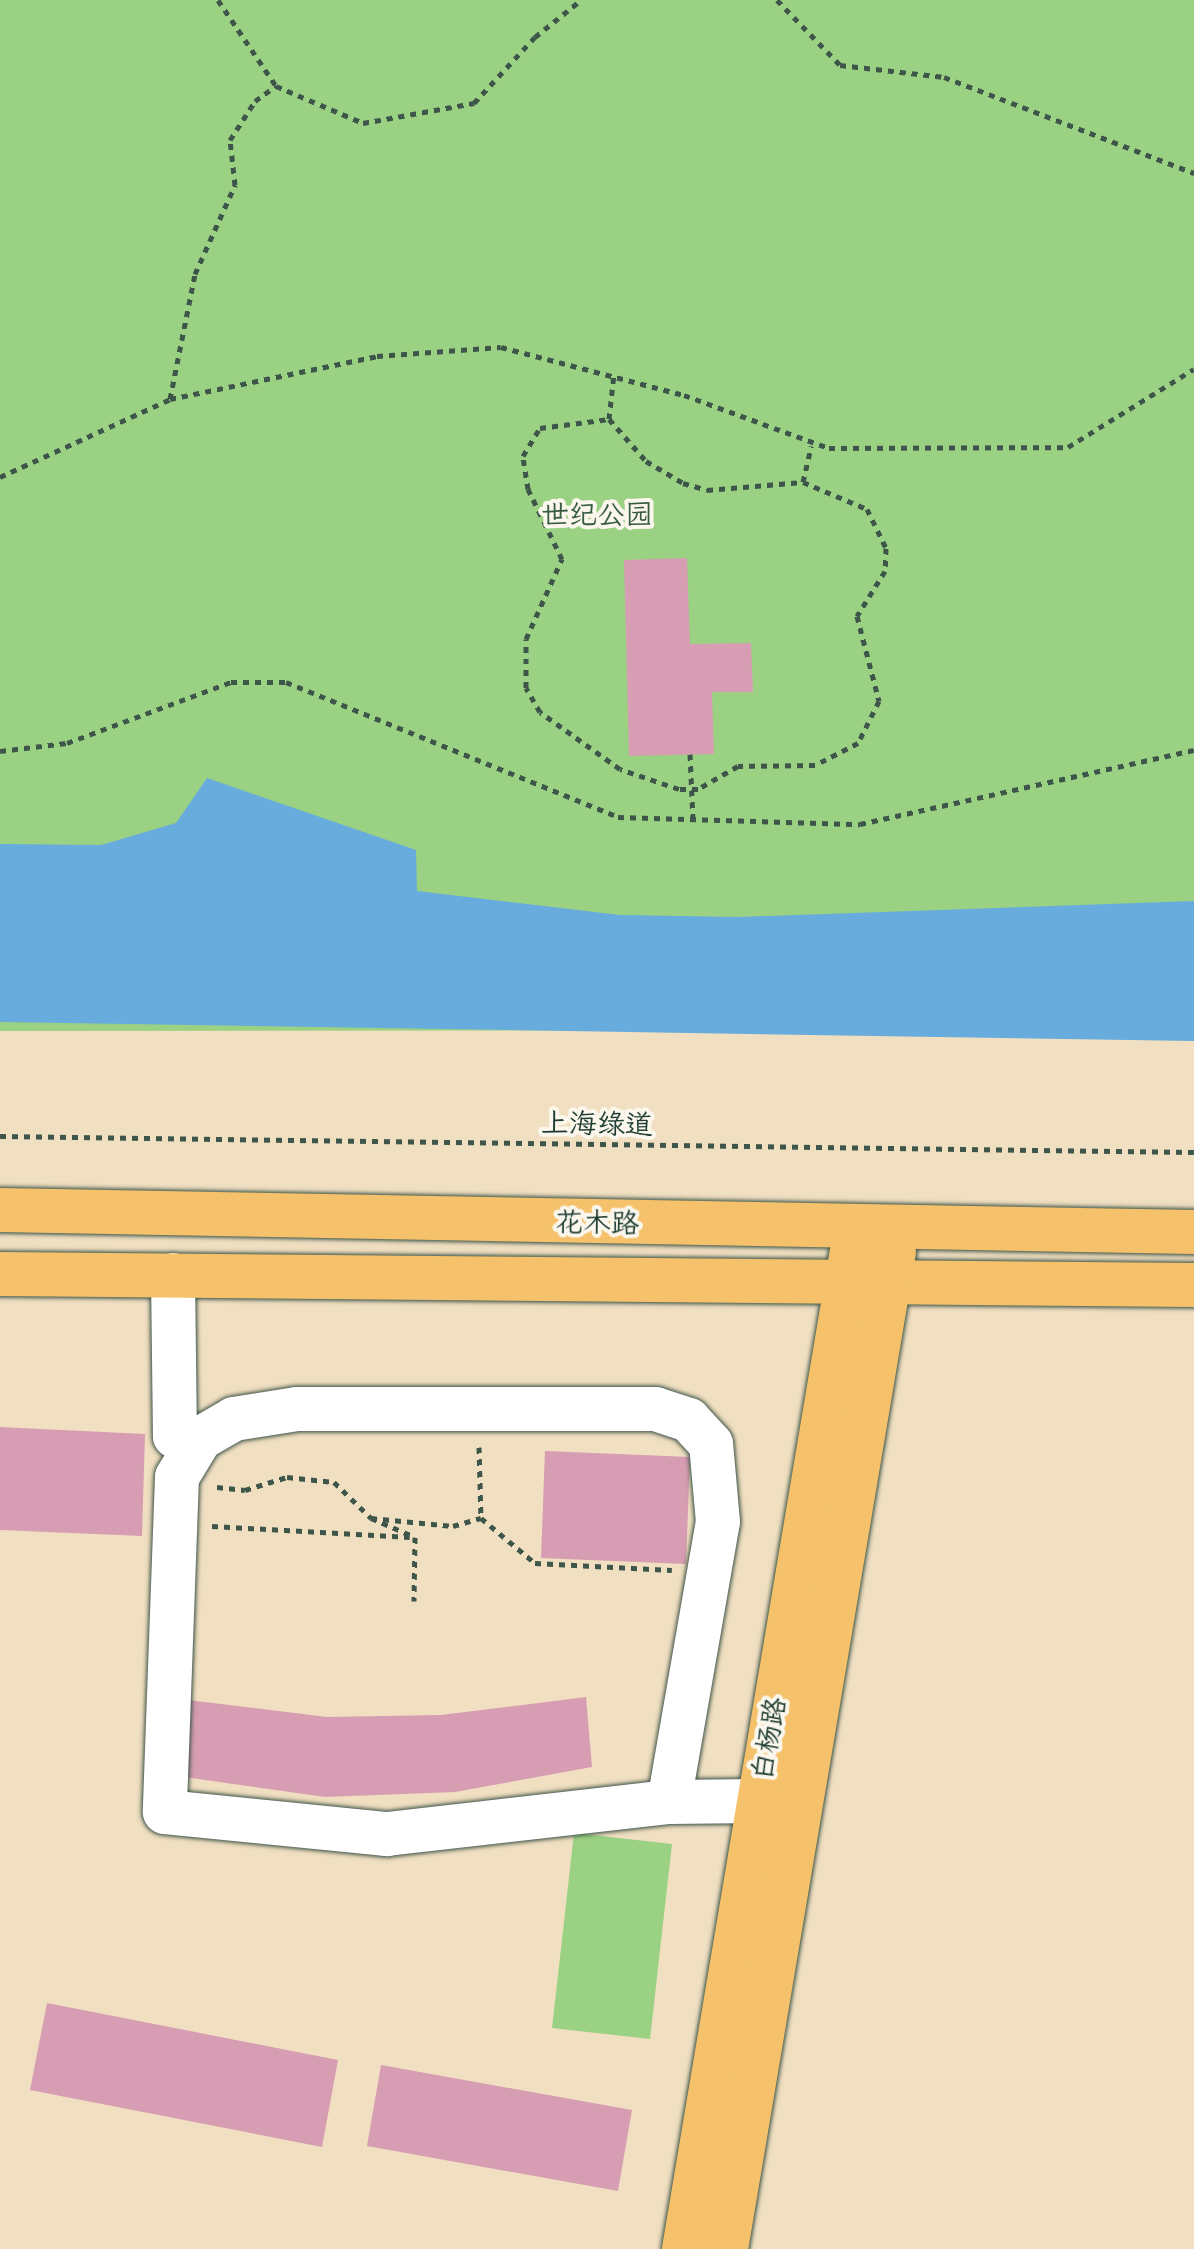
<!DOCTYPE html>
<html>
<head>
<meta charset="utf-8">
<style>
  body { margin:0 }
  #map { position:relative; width:1194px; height:2249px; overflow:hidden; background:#f1dfc1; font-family:Caveat,"LXGW WenKai TC",sans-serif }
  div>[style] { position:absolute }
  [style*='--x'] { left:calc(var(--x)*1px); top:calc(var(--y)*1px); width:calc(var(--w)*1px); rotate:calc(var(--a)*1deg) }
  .green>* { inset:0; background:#9bd183 }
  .water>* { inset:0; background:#67acdd }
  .building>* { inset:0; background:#d79db2 }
  .path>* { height:5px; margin-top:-2.5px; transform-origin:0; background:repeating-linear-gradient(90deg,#3e5549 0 6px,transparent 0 12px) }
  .roads { filter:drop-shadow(0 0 2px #3e5549) drop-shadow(0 0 2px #3e5549) }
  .minor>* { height:44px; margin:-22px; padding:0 22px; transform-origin:22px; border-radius:22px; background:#fff }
  .major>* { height:44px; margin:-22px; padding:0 22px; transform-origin:22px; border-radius:22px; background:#f5c16b }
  span { translate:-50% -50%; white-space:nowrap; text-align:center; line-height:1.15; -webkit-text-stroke:8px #fbf7ec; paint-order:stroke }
  .park-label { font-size:28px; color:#385b44 }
  .street-label { font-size:28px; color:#1f3d34 }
</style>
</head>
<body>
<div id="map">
  <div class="green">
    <i style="clip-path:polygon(0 0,1194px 0,1194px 1030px,0 1031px)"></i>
    <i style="clip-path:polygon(574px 1833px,672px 1844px,650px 2039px,552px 2028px)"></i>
  </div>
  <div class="water">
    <i style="clip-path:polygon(207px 778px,416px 850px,417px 891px,620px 915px,739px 917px,1194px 901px,1194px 1041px,0 1022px,0 844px,101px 845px,176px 823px)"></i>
  </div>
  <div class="building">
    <i style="clip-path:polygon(687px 558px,690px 644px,751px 643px,753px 692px,712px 692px,714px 754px,629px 756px,624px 560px)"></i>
    <i style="clip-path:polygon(0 1427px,145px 1434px,142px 1536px,0 1530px)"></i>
    <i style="clip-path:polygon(545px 1451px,690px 1457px,686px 1564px,541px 1558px)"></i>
    <i style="clip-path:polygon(586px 1697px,592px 1767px,455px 1792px,325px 1797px,184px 1777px,188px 1700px,327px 1717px,441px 1715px)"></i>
    <i style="clip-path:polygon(47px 2003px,338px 2060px,322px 2147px,30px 2090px)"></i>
    <i style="clip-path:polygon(381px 2065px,632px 2110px,618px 2191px,367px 2146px)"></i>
  </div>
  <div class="path">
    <i style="--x:218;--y:0;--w:104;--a:56"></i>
    <i style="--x:276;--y:86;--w:95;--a:23"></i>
    <i style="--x:363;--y:123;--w:113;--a:-10.2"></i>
    <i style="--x:474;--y:103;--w:90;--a:-47.3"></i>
    <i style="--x:535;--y:37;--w:59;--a:-38.8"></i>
    <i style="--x:777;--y:0;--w:91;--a:45.9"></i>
    <i style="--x:840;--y:65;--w:105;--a:6.6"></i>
    <i style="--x:944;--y:77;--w:268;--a:21"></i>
    <i style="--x:170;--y:399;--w:127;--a:-78.7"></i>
    <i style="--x:195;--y:274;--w:98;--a:-65.8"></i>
    <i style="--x:235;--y:185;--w:45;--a:-96.3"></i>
    <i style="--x:230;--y:140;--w:46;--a:-57.3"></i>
    <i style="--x:255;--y:101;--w:26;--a:-36"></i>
    <i style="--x:609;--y:419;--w:56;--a:48.6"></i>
    <i style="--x:646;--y:461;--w:43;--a:30.7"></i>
    <i style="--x:683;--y:483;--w:25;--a:16"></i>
    <i style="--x:707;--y:490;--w:96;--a:-4.8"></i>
    <i style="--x:803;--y:482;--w:69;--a:22.9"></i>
    <i style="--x:867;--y:509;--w:43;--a:64"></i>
    <i style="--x:886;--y:548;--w:23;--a:92"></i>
    <i style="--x:885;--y:571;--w:53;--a:121.9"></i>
    <i style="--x:857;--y:616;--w:88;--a:75.5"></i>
    <i style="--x:879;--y:701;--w:47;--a:116.6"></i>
    <i style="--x:858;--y:743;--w:48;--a:152.9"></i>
    <i style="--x:815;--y:765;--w:77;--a:179.3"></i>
    <i style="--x:738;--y:766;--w:46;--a:150.1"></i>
    <i style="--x:698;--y:789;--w:19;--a:180"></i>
    <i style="--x:679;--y:789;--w:62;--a:-161.3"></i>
    <i style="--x:620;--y:769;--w:98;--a:-144.5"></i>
    <i style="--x:540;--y:712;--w:28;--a:-120"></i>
    <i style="--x:526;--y:688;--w:49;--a:-90"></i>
    <i style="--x:526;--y:639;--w:88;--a:-65.8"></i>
    <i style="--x:562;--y:559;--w:78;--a:-115.9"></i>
    <i style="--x:528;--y:489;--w:33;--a:-99"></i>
    <i style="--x:523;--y:456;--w:33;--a:-59"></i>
    <i style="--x:540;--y:428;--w:70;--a:-7.4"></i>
    <i style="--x:609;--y:419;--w:45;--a:-83.7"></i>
    <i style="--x:0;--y:477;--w:187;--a:-24.6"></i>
    <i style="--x:170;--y:399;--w:211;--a:-11.7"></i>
    <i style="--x:377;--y:356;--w:124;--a:-4.2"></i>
    <i style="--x:501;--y:347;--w:189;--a:14.7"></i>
    <i style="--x:684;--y:395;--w:154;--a:20.1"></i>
    <i style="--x:829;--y:448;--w:239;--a:-0.2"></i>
    <i style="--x:1068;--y:447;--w:148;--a:-31.8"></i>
    <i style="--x:803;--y:482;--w:37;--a:-77"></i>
    <i style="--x:0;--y:751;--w:67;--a:-6.8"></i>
    <i style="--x:67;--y:743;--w:175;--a:-20.4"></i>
    <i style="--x:231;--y:682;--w:55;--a:0"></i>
    <i style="--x:286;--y:682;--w:358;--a:22.1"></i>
    <i style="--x:618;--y:817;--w:242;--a:1.7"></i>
    <i style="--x:860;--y:824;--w:342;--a:-12.5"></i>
    <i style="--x:690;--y:754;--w:65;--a:87.4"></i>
    <i style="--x:0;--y:1136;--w:1194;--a:0.77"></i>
    <i style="--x:479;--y:1447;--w:71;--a:88.4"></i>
    <i style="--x:217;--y:1487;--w:28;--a:6"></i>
    <i style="--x:245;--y:1490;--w:44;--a:-17.2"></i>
    <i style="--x:287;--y:1477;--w:47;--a:6.1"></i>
    <i style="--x:334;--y:1482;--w:52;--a:44.2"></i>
    <i style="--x:371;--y:1518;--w:48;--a:23.4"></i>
    <i style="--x:415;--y:1537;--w:64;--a:90.9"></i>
    <i style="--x:371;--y:1518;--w:82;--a:5.6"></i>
    <i style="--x:453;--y:1526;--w:29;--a:-16"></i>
    <i style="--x:481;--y:1518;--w:70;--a:39.8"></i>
    <i style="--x:535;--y:1563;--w:137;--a:2.9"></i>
    <i style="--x:212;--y:1526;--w:198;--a:3.2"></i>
  </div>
  <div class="roads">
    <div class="minor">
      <i style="--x:173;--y:1275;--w:161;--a:89.3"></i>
      <i style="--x:175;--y:1436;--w:25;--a:7"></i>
      <i style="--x:669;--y:1802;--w:284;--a:-80.1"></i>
      <i style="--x:718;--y:1522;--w:78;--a:-95.1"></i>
      <i style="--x:711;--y:1444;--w:33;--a:-133"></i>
      <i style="--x:689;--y:1420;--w:35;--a:-162"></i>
      <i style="--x:656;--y:1409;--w:359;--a:180"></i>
      <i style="--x:297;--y:1409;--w:64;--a:171"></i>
      <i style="--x:234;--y:1419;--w:39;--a:150"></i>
      <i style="--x:200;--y:1439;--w:44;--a:121.2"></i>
      <i style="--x:177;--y:1477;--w:335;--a:92.1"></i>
      <i style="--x:165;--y:1812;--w:223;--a:5.7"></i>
      <i style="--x:387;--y:1834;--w:284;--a:-6.5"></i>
      <i style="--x:669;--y:1802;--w:90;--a:-0.6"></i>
    </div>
    <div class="major">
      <i style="--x:0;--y:1210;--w:1194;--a:1.06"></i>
      <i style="--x:0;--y:1274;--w:1194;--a:0.53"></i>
      <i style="--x:684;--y:2249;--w:1013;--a:-80.45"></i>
      <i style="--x:726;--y:2249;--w:1011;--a:-80.44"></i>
    </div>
  </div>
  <div class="park-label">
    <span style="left:597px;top:515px">世纪公园</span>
  </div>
  <div class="street-label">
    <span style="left:597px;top:1124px;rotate:1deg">上海绿道</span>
    <span style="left:597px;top:1223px;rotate:1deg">花木路</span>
    <span style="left:769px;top:1739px;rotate:-80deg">白杨路</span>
  </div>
</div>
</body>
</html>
